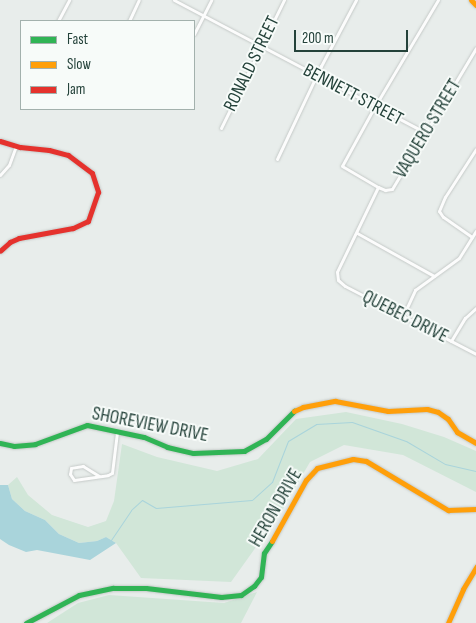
<!DOCTYPE html>
<html>
<head>
<meta charset="utf-8">
<style>
  body { margin:0 }
  #map { position:relative; width:476px; height:623px; overflow:hidden; background:#e8edeb; font-family:"Sofia Sans Condensed",sans-serif }
  div>[style] { position:absolute }
  [style*='--x'] { left:calc(var(--x)*1px); top:calc(var(--y)*1px); width:calc(var(--w)*1px); rotate:calc(var(--a)*1deg) }
  .green>* { inset:0; background:#d1e6d8 }
  .water>* { inset:0; background:#a9d4db }
  .stream>* { height:1px; margin:-0.5px; padding:0 0.5px; transform-origin:0.5px; border-radius:0.5px; background:#a9d4db }
  .roads { filter:drop-shadow(0 0 1px #c5cac8) drop-shadow(0 0 1px #c5cac8) }
  .street>* { height:3px; margin:-1.5px; padding:0 1.5px; transform-origin:1.5px; border-radius:1.5px; background:#fcfcfc }
  .fast>* { height:5px; margin:-2.5px; padding:0 2.5px; transform-origin:2.5px; border-radius:2.5px; background:#30b455 }
  .slow>* { height:5px; margin:-2.5px; padding:0 2.5px; transform-origin:2.5px; border-radius:2.5px; background:#ff9f0a }
  .jam>* { height:5px; margin:-2.5px; padding:0 2.5px; transform-origin:2.5px; border-radius:2.5px; background:#e5322d }
  span { translate:-50% -50%; white-space:nowrap; text-align:center; line-height:1.15; -webkit-text-stroke:4px #f7fbf9; paint-order:stroke }
  .street-label { font-size:19px; color:#24423a }
  .legend { position:absolute; left:20px; top:20px; width:175px; height:90px; box-sizing:border-box; background:#f7fbf9; border:1px solid #a3b1ad; margin:0; padding:6px 9px; list-style:none; font-size:15px; color:#24423a }
  .legend li { display:flex; align-items:center; gap:10px; height:25px }
  .legend b { width:25px; border:1px solid #a3b1ad }
  .scale { position:absolute; left:294px; top:30px; width:114px; height:22px; box-sizing:border-box; border:2px solid #24423a; border-top:0; padding-left:6px; font-size:15px; line-height:18px; white-space:nowrap; color:#24423a; -webkit-text-stroke:4px #f7fbf9; paint-order:stroke }
</style>
</head>
<body>
<div id="map">
  <div class="green">
    <i style="clip-path:polygon(346px 412px,402px 424px,444px 437px,476px 451px,476px 492px,403px 455px,344px 445px,310px 462px,281px 512px,231px 582px,141px 578px,116px 543px,106px 537px,97px 541px,79px 543px,59px 534px,45px 520px,25px 511px,12px 499px,8px 485px,17px 477px,28px 495px,52px 515px,88px 527px,106px 521px,114px 501px,122px 444px,157px 457px,217px 471px,258px 459px,296px 419px)"></i>
    <i style="clip-path:polygon(257px 592px,241px 623px,47px 623px,78px 603px,109px 595px,224px 603px)"></i>
  </div>
  <div class="water">
    <i style="clip-path:polygon(0 485px,8px 485px,12px 499px,25px 511px,45px 520px,59px 534px,79px 543px,97px 541px,106px 537px,116px 543px,90px 560px,37px 550px,26px 552px,9px 545px,0 539px)"></i>
  </div>
  <div class="stream">
    <i style="--x:111;--y:540;--w:36;--a:-56"></i>
    <i style="--x:131;--y:510;--w:15;--a:-42"></i>
    <i style="--x:142;--y:500;--w:16;--a:30"></i>
    <i style="--x:156;--y:508;--w:96;--a:-4.8"></i>
    <i style="--x:252;--y:500;--w:27;--a:-42"></i>
    <i style="--x:272;--y:482;--w:44;--a:-68.7"></i>
    <i style="--x:288;--y:441;--w:33;--a:-31"></i>
    <i style="--x:316;--y:424;--w:36;--a:-3"></i>
    <i style="--x:352;--y:422;--w:57;--a:19.4"></i>
    <i style="--x:406;--y:441;--w:45;--a:30.5"></i>
    <i style="--x:445;--y:464;--w:32;--a:13"></i>
  </div>
  <div class="roads">
    <div class="street">
      <i style="--x:174;--y:0;--w:285;--a:27.8"></i>
      <i style="--x:438;--y:0;--w:123;--a:120.7"></i>
      <i style="--x:375;--y:106;--w:68;--a:118.8"></i>
      <i style="--x:342;--y:166;--w:42;--a:30.3"></i>
      <i style="--x:378;--y:187;--w:8;--a:23"></i>
      <i style="--x:385;--y:190;--w:7;--a:-8"></i>
      <i style="--x:392;--y:189;--w:164;--a:-59.2"></i>
      <i style="--x:58;--y:21;--w:24;--a:-62"></i>
      <i style="--x:129;--y:21;--w:23;--a:-65"></i>
      <i style="--x:194;--y:34;--w:38;--a:-63"></i>
      <i style="--x:221;--y:128;--w:143;--a:-63.8"></i>
      <i style="--x:277;--y:159;--w:103;--a:-64.7"></i>
      <i style="--x:321;--y:66;--w:75;--a:-62.1"></i>
      <i style="--x:0;--y:175;--w:13;--a:-48"></i>
      <i style="--x:9;--y:165;--w:20;--a:-70"></i>
      <i style="--x:378;--y:187;--w:94;--a:115.8"></i>
      <i style="--x:337;--y:272;--w:8;--a:83"></i>
      <i style="--x:338;--y:280;--w:9;--a:41"></i>
      <i style="--x:345;--y:286;--w:148;--a:27.4"></i>
      <i style="--x:357;--y:233;--w:88;--a:29.2"></i>
      <i style="--x:472;--y:237;--w:35;--a:-145"></i>
      <i style="--x:443;--y:217;--w:7;--a:-124"></i>
      <i style="--x:439;--y:211;--w:15;--a:-67"></i>
      <i style="--x:445;--y:197;--w:57;--a:-57.1"></i>
      <i style="--x:403;--y:316;--w:29;--a:-65"></i>
      <i style="--x:415;--y:290;--w:54;--a:-36"></i>
      <i style="--x:459;--y:258;--w:32;--a:-58"></i>
      <i style="--x:451;--y:341;--w:27;--a:-59"></i>
      <i style="--x:465;--y:318;--w:15;--a:-42"></i>
      <i style="--x:99;--y:476;--w:19;--a:-148"></i>
      <i style="--x:83;--y:466;--w:12;--a:171"></i>
      <i style="--x:71;--y:468;--w:6;--a:99"></i>
      <i style="--x:70;--y:474;--w:7;--a:56"></i>
      <i style="--x:74;--y:480;--w:34;--a:-8"></i>
      <i style="--x:108;--y:475;--w:4;--a:-27"></i>
      <i style="--x:112;--y:473;--w:41;--a:-83"></i>
    </div>
    <div class="fast">
      <i style="--x:0;--y:443;--w:14;--a:12"></i>
      <i style="--x:14;--y:446;--w:21;--a:-5"></i>
      <i style="--x:35;--y:444;--w:55;--a:-20.1"></i>
      <i style="--x:87;--y:425;--w:58;--a:11.9"></i>
      <i style="--x:144;--y:437;--w:25;--a:23"></i>
      <i style="--x:167;--y:447;--w:27;--a:13"></i>
      <i style="--x:193;--y:453;--w:51;--a:-2.2"></i>
      <i style="--x:244;--y:451;--w:25;--a:-29"></i>
      <i style="--x:266;--y:439;--w:40;--a:-45"></i>
      <i style="--x:26;--y:623;--w:60;--a:-27.8"></i>
      <i style="--x:79;--y:595;--w:35;--a:-12"></i>
      <i style="--x:113;--y:588;--w:33;--a:0"></i>
      <i style="--x:146;--y:588;--w:76;--a:6.8"></i>
      <i style="--x:221;--y:597;--w:20;--a:-6"></i>
      <i style="--x:241;--y:595;--w:16;--a:-35"></i>
      <i style="--x:254;--y:586;--w:11;--a:-52"></i>
      <i style="--x:261;--y:577;--w:24;--a:-83"></i>
      <i style="--x:264;--y:553;--w:14;--a:-56"></i>
    </div>
    <div class="slow">
      <i style="--x:471;--y:0;--w:7;--a:45"></i>
      <i style="--x:294;--y:411;--w:10;--a:-24"></i>
      <i style="--x:303;--y:407;--w:33;--a:-11"></i>
      <i style="--x:335;--y:401;--w:54;--a:10.7"></i>
      <i style="--x:388;--y:411;--w:39;--a:-3"></i>
      <i style="--x:427;--y:409;--w:11;--a:15"></i>
      <i style="--x:438;--y:412;--w:12;--a:35"></i>
      <i style="--x:448;--y:419;--w:16;--a:55"></i>
      <i style="--x:457;--y:432;--w:22;--a:30"></i>
      <i style="--x:272;--y:541;--w:70;--a:-60.9"></i>
      <i style="--x:306;--y:480;--w:16;--a:-47"></i>
      <i style="--x:317;--y:468;--w:37;--a:-14"></i>
      <i style="--x:353;--y:459;--w:13;--a:9"></i>
      <i style="--x:366;--y:461;--w:96;--a:30.9"></i>
      <i style="--x:448;--y:510;--w:28;--a:-2"></i>
      <i style="--x:448;--y:623;--w:37;--a:-66"></i>
      <i style="--x:463;--y:589;--w:26;--a:-59"></i>
    </div>
    <div class="jam">
      <i style="--x:0;--y:141;--w:21;--a:17"></i>
      <i style="--x:20;--y:147;--w:29;--a:6"></i>
      <i style="--x:49;--y:150;--w:20;--a:15"></i>
      <i style="--x:68;--y:155;--w:30;--a:37"></i>
      <i style="--x:92;--y:173;--w:20;--a:72"></i>
      <i style="--x:98;--y:192;--w:31;--a:109"></i>
      <i style="--x:88;--y:221;--w:17;--a:155"></i>
      <i style="--x:73;--y:228;--w:55;--a:169.5"></i>
      <i style="--x:19;--y:238;--w:10;--a:156"></i>
      <i style="--x:10;--y:242;--w:13;--a:138"></i>
    </div>
  </div>
  <div class="street-label">
    <span style="left:252px;top:64px;rotate:-64deg">RONALD STREET</span>
    <span style="left:353px;top:95px;rotate:28deg">BENNETT STREET</span>
    <span style="left:428px;top:129px;rotate:-59deg">VAQUERO STREET</span>
    <span style="left:405px;top:317px;rotate:27deg">QUEBEC DRIVE</span>
    <span style="left:150px;top:425px;rotate:11deg">SHOREVIEW DRIVE</span>
    <span style="left:276px;top:508px;rotate:-60deg">HERON DRIVE</span>
  </div>
  <ul class="legend">
  <li><b style="height:6px;background:#30b455"></b>Fast</li>
  <li><b style="height:6px;background:#ff9f0a"></b>Slow</li>
  <li><b style="height:6px;background:#e5322d"></b>Jam</li>
  </ul>
  <div class="scale">200 m</div>
</div>
</body>
</html>
